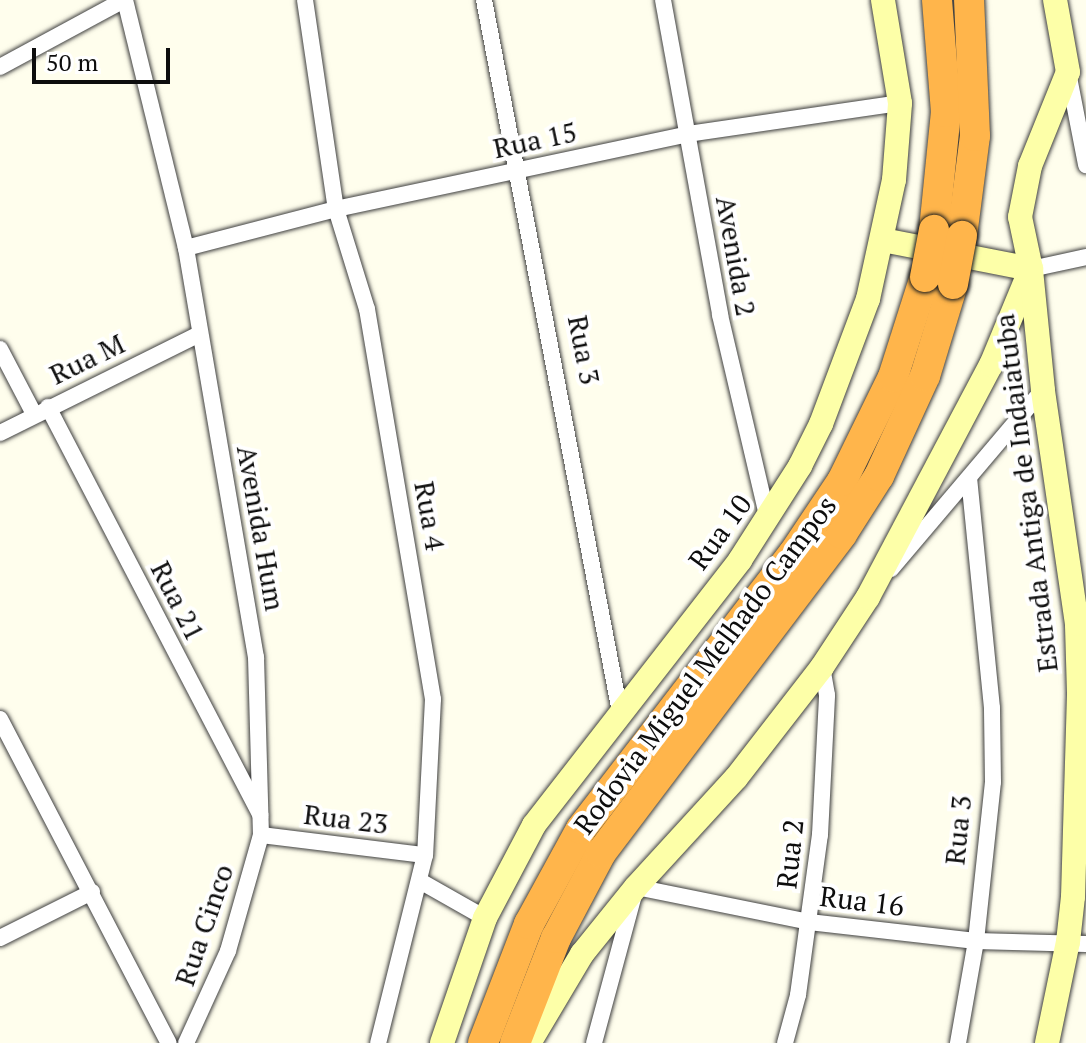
<!DOCTYPE html>
<html>
<head>
<meta charset="utf-8">
<style>
  body { margin:0 }
  #map { position:relative; width:1086px; height:1043px; overflow:hidden; background:#fffeed; font-family:"PT Serif",serif }
  div>[style] { position:absolute }
  [style*='--x'] { left:calc(var(--x)*1px); top:calc(var(--y)*1px); width:calc(var(--w)*1px); rotate:calc(var(--a)*1deg) }
  .roads { filter:drop-shadow(0 0 2px #404040) drop-shadow(0 0 2px #404040) }
  .street>* { height:16px; margin:-8px; padding:0 8px; transform-origin:8px; border-radius:8px; background:#fff }
  .secondary>* { height:24px; margin:-12px; padding:0 12px; transform-origin:12px; border-radius:12px; background:#fdffa8 }
  .highway>* { height:30px; margin:-15px; padding:0 15px; transform-origin:15px; border-radius:15px; background:#ffb54b }
  .bridges { filter:drop-shadow(0 0 2px #1e1e1e) drop-shadow(0 0 2px #1e1e1e) }
  .highway-bridge>* { height:30px; margin:-15px; padding:0 15px; transform-origin:15px; border-radius:15px; background:#ffb54b }
  span { translate:-50% -50%; white-space:nowrap; text-align:center; line-height:1.15; -webkit-text-stroke:8px #fff; paint-order:stroke }
  .street-label { font-size:28px; color:#0d0d0d }
  .scale { position:absolute; left:32px; top:48px; width:138px; height:36px; box-sizing:border-box; border:4px solid #0d0d0d; border-top:0; padding-left:10px; font-size:24px; line-height:28px; white-space:nowrap; color:#0d0d0d; -webkit-text-stroke:6px #fff; paint-order:stroke }
</style>
</head>
<body>
<div id="map">
  <div class="roads">
    <div class="street">
      <i style="--x:125;--y:0;--w:255;--a:76.2"></i>
      <i style="--x:186;--y:248;--w:415;--a:80.3"></i>
      <i style="--x:256;--y:657;--w:178;--a:88.4"></i>
      <i style="--x:261;--y:835;--w:121;--a:105.9"></i>
      <i style="--x:228;--y:951;--w:101;--a:114.5"></i>
      <i style="--x:305;--y:0;--w:211;--a:81.6"></i>
      <i style="--x:336;--y:209;--w:105;--a:72.8"></i>
      <i style="--x:367;--y:309;--w:396;--a:80.4"></i>
      <i style="--x:433;--y:699;--w:156;--a:92.9"></i>
      <i style="--x:425;--y:855;--w:194;--a:104"></i>
      <i style="--x:484;--y:0;--w:725;--a:79.19"></i>
      <i style="--x:663;--y:0;--w:320;--a:79.7"></i>
      <i style="--x:720;--y:315;--w:210;--a:76.8"></i>
      <i style="--x:0;--y:67;--w:141;--a:-28.4"></i>
      <i style="--x:1068;--y:72;--w:95;--a:79"></i>
      <i style="--x:186;--y:248;--w:155;--a:-14.6"></i>
      <i style="--x:336;--y:209;--w:360;--a:-12"></i>
      <i style="--x:688;--y:134;--w:214;--a:-8.3"></i>
      <i style="--x:1031;--y:269;--w:56;--a:-12.3"></i>
      <i style="--x:0;--y:349;--w:73;--a:62.4"></i>
      <i style="--x:48;--y:407;--w:460;--a:62.5"></i>
      <i style="--x:0;--y:433;--w:222;--a:-26.4"></i>
      <i style="--x:891;--y:569;--w:235;--a:-49.7"></i>
      <i style="--x:0;--y:719;--w:365;--a:62.5"></i>
      <i style="--x:261;--y:835;--w:165;--a:7"></i>
      <i style="--x:420;--y:881;--w:75;--a:29.6"></i>
      <i style="--x:0;--y:938;--w:103;--a:-26.6"></i>
      <i style="--x:594;--y:1043;--w:162;--a:-74.9"></i>
      <i style="--x:636;--y:887;--w:177;--a:11.4"></i>
      <i style="--x:809;--y:922;--w:168;--a:6.5"></i>
      <i style="--x:976;--y:941;--w:110;--a:1.6"></i>
      <i style="--x:785;--y:1043;--w:50;--a:-74.8"></i>
      <i style="--x:798;--y:995;--w:162;--a:-82.2"></i>
      <i style="--x:820;--y:835;--w:140;--a:-87.1"></i>
      <i style="--x:827;--y:695;--w:28;--a:-100"></i>
      <i style="--x:958;--y:1043;--w:104;--a:-80"></i>
      <i style="--x:976;--y:941;--w:160;--a:-83.9"></i>
      <i style="--x:993;--y:782;--w:74;--a:-90.8"></i>
      <i style="--x:992;--y:708;--w:231;--a:-95.7"></i>
    </div>
    <div class="secondary">
      <i style="--x:883;--y:240;--w:151;--a:11.1"></i>
      <i style="--x:442;--y:1043;--w:132;--a:-71"></i>
      <i style="--x:485;--y:918;--w:105;--a:-62.2"></i>
      <i style="--x:534;--y:825;--w:336;--a:-52.1"></i>
      <i style="--x:740;--y:560;--w:112;--a:-57.4"></i>
      <i style="--x:800;--y:466;--w:47;--a:-63.4"></i>
      <i style="--x:821;--y:424;--w:134;--a:-69.4"></i>
      <i style="--x:868;--y:299;--w:122;--a:-77.7"></i>
      <i style="--x:894;--y:180;--w:77;--a:-85.5"></i>
      <i style="--x:900;--y:103;--w:104;--a:-99.4"></i>
      <i style="--x:529;--y:1043;--w:104;--a:-59.2"></i>
      <i style="--x:582;--y:954;--w:86;--a:-51.1"></i>
      <i style="--x:636;--y:887;--w:148;--a:-47.5"></i>
      <i style="--x:736;--y:778;--w:140;--a:-52.2"></i>
      <i style="--x:822;--y:667;--w:84;--a:-56.7"></i>
      <i style="--x:868;--y:597;--w:263;--a:-62.1"></i>
      <i style="--x:991;--y:365;--w:102;--a:-67.5"></i>
      <i style="--x:1047;--y:1043;--w:103;--a:-78.3"></i>
      <i style="--x:1068;--y:942;--w:45;--a:-83.7"></i>
      <i style="--x:1073;--y:897;--w:204;--a:-88.3"></i>
      <i style="--x:1079;--y:693;--w:69;--a:-91.7"></i>
      <i style="--x:1077;--y:624;--w:236;--a:-98.3"></i>
      <i style="--x:1043;--y:390;--w:122;--a:-95.7"></i>
      <i style="--x:1031;--y:269;--w:53;--a:-101.9"></i>
      <i style="--x:1020;--y:217;--w:52;--a:-78.9"></i>
      <i style="--x:1030;--y:166;--w:101;--a:-68"></i>
      <i style="--x:1068;--y:72;--w:73;--a:-100.2"></i>
    </div>
    <div class="highway">
      <i style="--x:934;--y:230;--w:119;--a:-84.2"></i>
      <i style="--x:946;--y:112;--w:112;--a:-94.6"></i>
      <i style="--x:962;--y:236;--w:101;--a:-82.6"></i>
      <i style="--x:975;--y:136;--w:136;--a:-92.5"></i>
      <i style="--x:483;--y:1043;--w:128;--a:-68.9"></i>
      <i style="--x:529;--y:924;--w:108;--a:-61.3"></i>
      <i style="--x:581;--y:829;--w:347;--a:-52.4"></i>
      <i style="--x:793;--y:554;--w:88;--a:-56.1"></i>
      <i style="--x:842;--y:481;--w:116;--a:-63.9"></i>
      <i style="--x:893;--y:377;--w:105;--a:-72.3"></i>
      <i style="--x:515;--y:1043;--w:113;--a:-68.7"></i>
      <i style="--x:556;--y:938;--w:96;--a:-62.1"></i>
      <i style="--x:601;--y:853;--w:400;--a:-52.9"></i>
      <i style="--x:842;--y:534;--w:69;--a:-57.5"></i>
      <i style="--x:879;--y:476;--w:110;--a:-65.3"></i>
      <i style="--x:925;--y:376;--w:96;--a:-73.1"></i>
    </div>
  </div>
  <div class="bridges">
    <div class="highway-bridge">
      <i style="--x:925;--y:277;--w:48;--a:-79.2"></i>
      <i style="--x:953;--y:284;--w:49;--a:-79.4"></i>
    </div>
  </div>
  <div class="street-label">
    <span style="left:535px;top:140px;rotate:-12deg">Rua 15</span>
    <span style="left:736px;top:256px;rotate:80deg">Avenida 2</span>
    <span style="left:584px;top:350px;rotate:79deg">Rua 3</span>
    <span style="left:87px;top:359px;rotate:-26deg">Rua M</span>
    <span style="left:1026px;top:493px;rotate:-97deg">Estrada Antiga de Indaiatuba</span>
    <span style="left:430px;top:516px;rotate:80deg">Rua 4</span>
    <span style="left:261px;top:528px;rotate:80deg">Avenida Hum</span>
    <span style="left:720px;top:532px;rotate:-54deg">Rua 10</span>
    <span style="left:178px;top:601px;rotate:63deg">Rua 21</span>
    <span style="left:705px;top:665px;rotate:-53deg">Rodovia Miguel Melhado Campos</span>
    <span style="left:346px;top:819px;rotate:7deg">Rua 23</span>
    <span style="left:958px;top:830px;rotate:-84deg">Rua 3</span>
    <span style="left:790px;top:854px;rotate:-84deg">Rua 2</span>
    <span style="left:862px;top:901px;rotate:7deg">Rua 16</span>
    <span style="left:204px;top:925px;rotate:-71deg">Rua Cinco</span>
  </div>
  <div class="scale">50 m</div>
</div>
</body>
</html>
